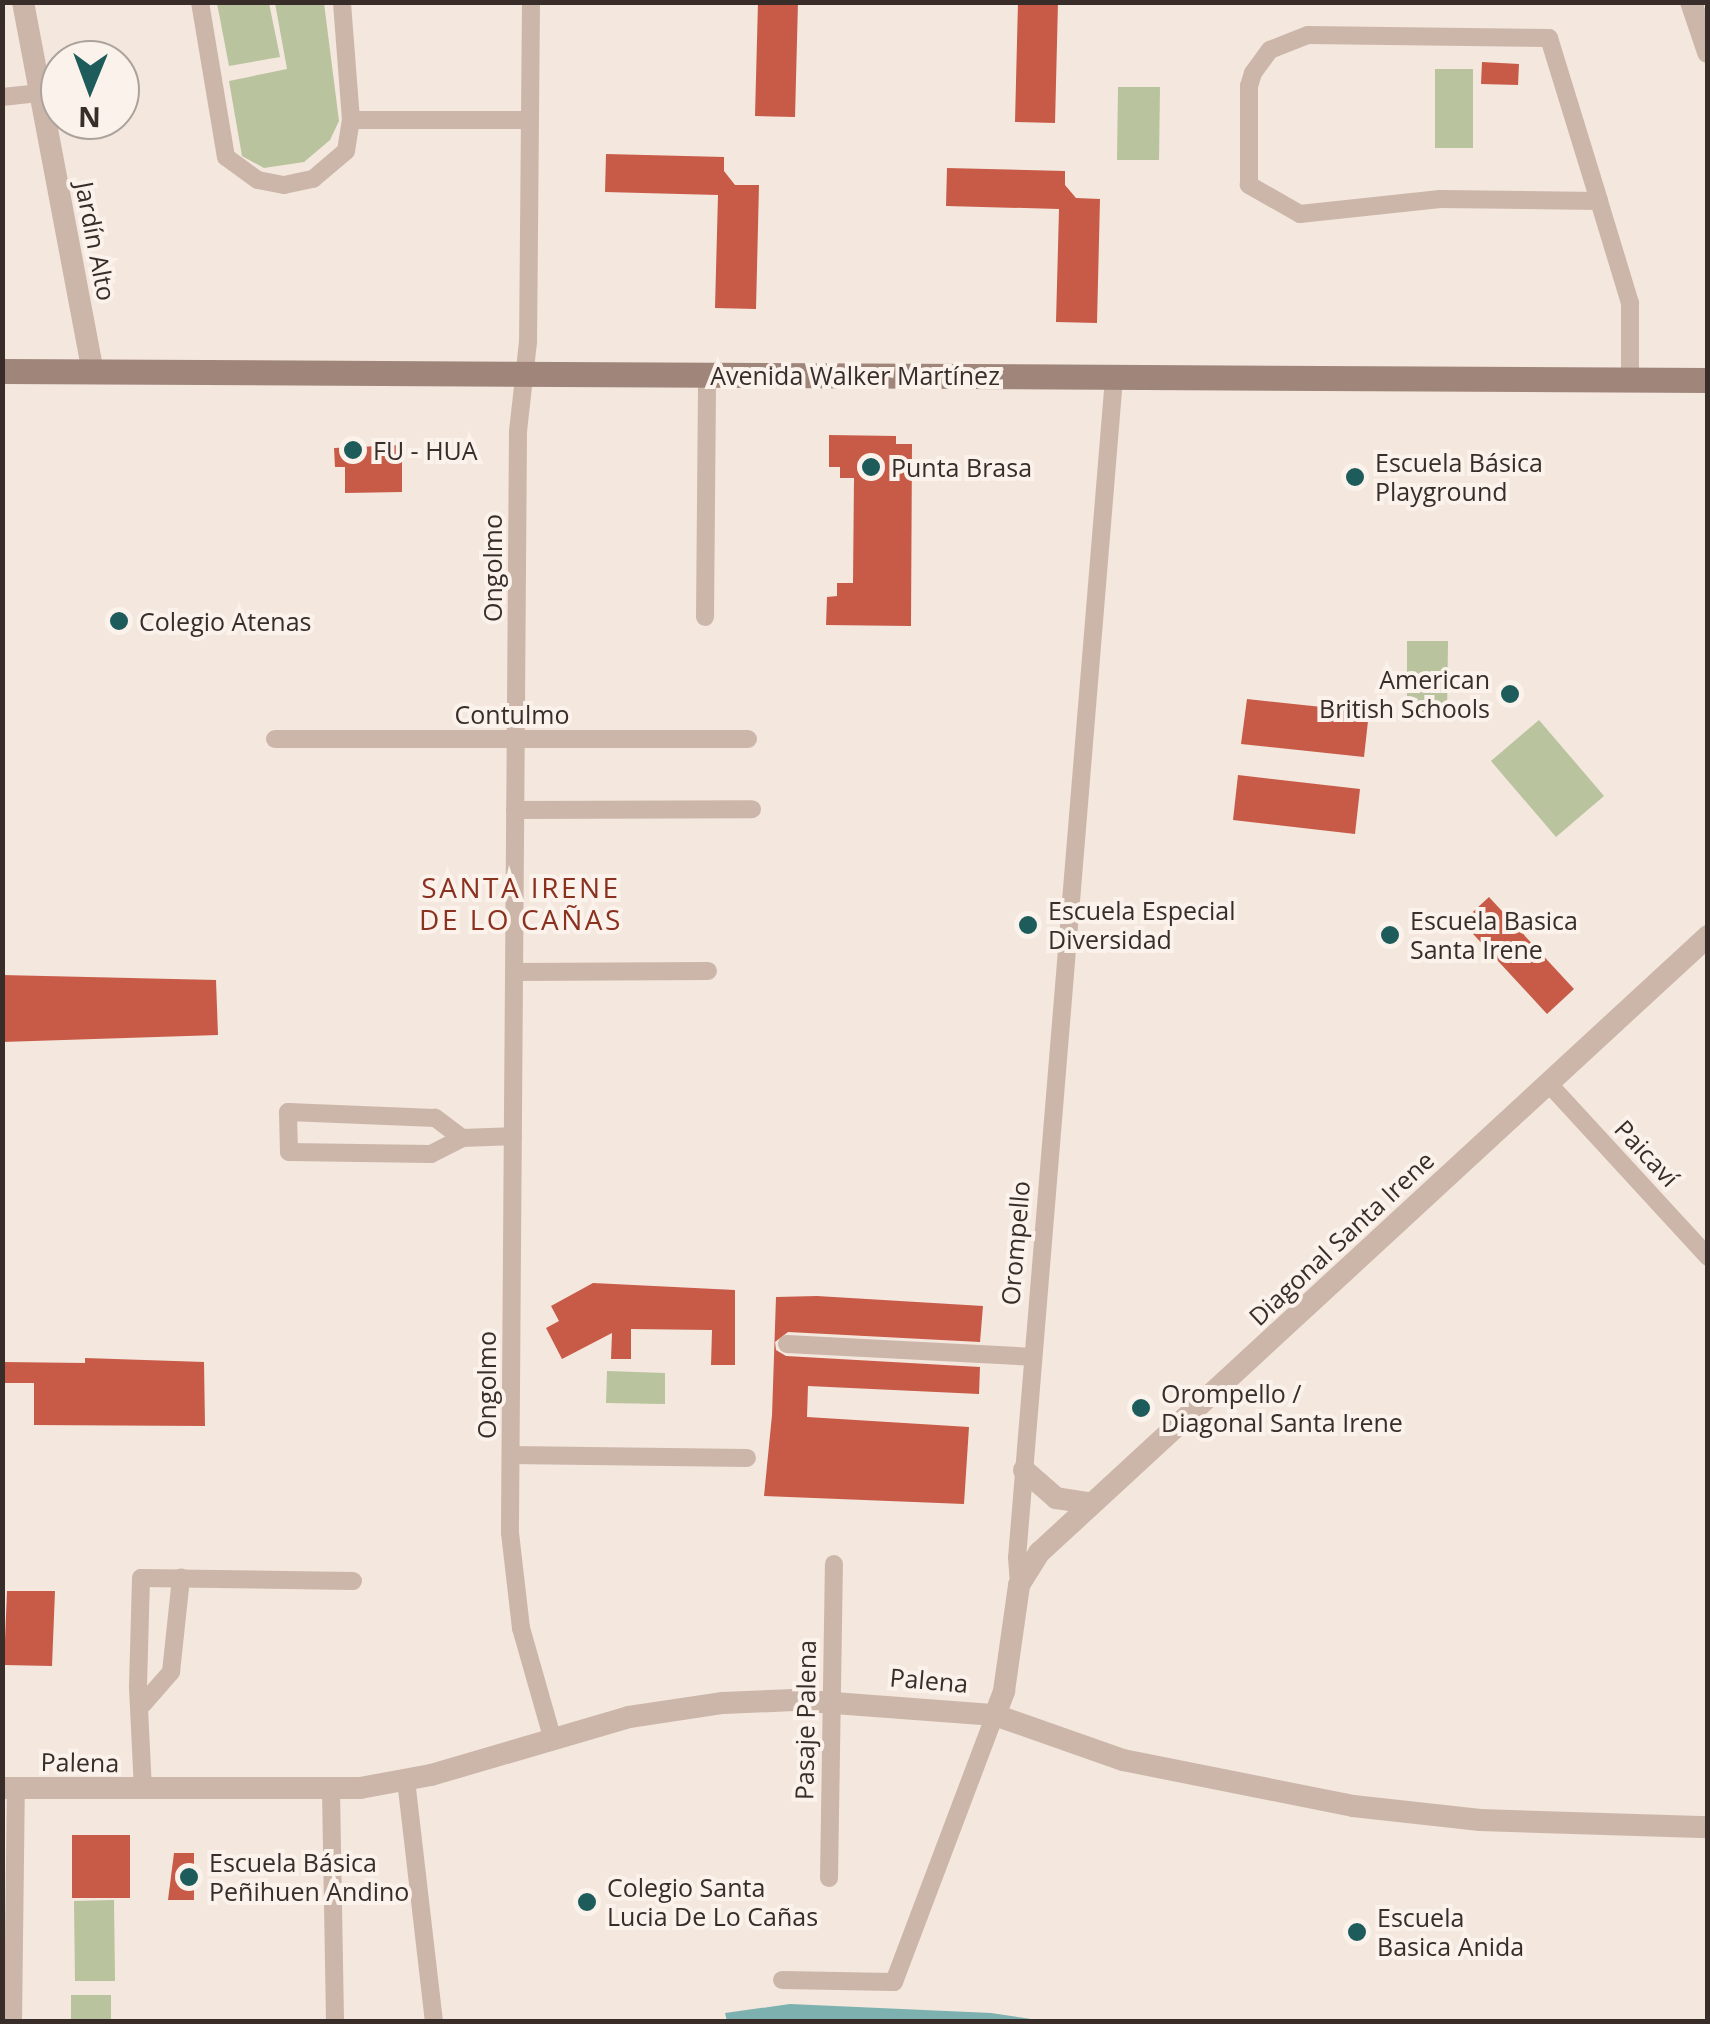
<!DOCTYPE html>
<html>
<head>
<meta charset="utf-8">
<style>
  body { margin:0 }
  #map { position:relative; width:1710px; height:2024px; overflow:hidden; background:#f3e7de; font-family:"Open Sans",sans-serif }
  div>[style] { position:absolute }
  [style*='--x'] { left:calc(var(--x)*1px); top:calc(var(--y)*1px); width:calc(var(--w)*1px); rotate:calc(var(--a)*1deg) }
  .green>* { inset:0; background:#b9c39d }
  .water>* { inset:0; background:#7cb1af }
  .building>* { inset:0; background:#c85b47 }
  .minor>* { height:18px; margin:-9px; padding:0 9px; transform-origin:9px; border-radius:9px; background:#ccb6a9 }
  .tertiary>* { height:22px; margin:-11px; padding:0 11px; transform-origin:11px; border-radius:11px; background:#ccb6a9 }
  .secondary>* { height:25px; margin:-12.5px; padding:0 12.5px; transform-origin:12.5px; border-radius:12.5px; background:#a0857a }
  .dots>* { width:28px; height:28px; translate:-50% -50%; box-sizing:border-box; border:5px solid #faf2eb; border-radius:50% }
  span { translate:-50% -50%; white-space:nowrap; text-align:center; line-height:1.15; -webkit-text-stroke:8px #faf2eb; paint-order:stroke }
  .street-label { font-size:25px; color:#392d29 }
  .poi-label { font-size:25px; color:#392d29 }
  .left { translate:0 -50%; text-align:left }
  .right { translate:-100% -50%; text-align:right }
  .neighbourhood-label { font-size:28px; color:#8a3120; letter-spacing:2.5px }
  .frame { position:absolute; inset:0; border:5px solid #392d29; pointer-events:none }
  .north { position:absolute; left:40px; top:40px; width:100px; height:100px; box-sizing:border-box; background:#faf2eb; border:2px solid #ada39d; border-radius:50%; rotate:181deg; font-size:28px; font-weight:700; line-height:40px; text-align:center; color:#392d29 }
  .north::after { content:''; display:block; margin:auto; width:35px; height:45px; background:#1d5c5b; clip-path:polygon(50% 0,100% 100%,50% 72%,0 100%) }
</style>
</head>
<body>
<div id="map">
  <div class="green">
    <i style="clip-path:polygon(217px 3px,269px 3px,280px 57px,229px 66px)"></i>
    <i style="clip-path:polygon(275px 3px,324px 3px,339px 121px,330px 140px,304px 162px,264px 168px,242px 156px,229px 81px,287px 69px)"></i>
    <i style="clip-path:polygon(1435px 69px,1473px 69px,1473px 148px,1435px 148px)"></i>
    <i style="clip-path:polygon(1118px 87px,1160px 87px,1159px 160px,1117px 160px)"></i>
    <i style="clip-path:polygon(1407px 641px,1448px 641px,1447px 718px,1407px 718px)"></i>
    <i style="clip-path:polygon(1539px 720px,1604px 796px,1556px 837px,1491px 761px)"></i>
    <i style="clip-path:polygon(607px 1371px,665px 1373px,665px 1404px,606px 1403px)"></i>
    <i style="clip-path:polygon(114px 1900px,115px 1981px,75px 1981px,74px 1901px)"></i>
    <i style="clip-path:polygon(71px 1995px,111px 1995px,111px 2021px,71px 2021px)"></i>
  </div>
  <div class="water">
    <i style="clip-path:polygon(790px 2004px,991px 2013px,1044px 2021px,727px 2021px,725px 2013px)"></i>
  </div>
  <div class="building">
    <i style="clip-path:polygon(758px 2px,798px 2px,795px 117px,755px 116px)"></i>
    <i style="clip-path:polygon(1018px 2px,1058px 2px,1055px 123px,1015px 122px)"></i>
    <i style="clip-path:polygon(1482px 62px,1519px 64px,1518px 85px,1481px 84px)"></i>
    <i style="clip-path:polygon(606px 154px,724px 157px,724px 171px,735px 185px,759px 185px,756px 309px,715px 308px,718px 195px,605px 192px)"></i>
    <i style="clip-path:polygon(947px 168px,1065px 171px,1065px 185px,1076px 198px,1100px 199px,1097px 323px,1056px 322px,1059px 209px,946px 206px)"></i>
    <i style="clip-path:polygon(829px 435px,896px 436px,896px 444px,912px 444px,911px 626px,826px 625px,827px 597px,837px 596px,837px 583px,853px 583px,854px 478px,840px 478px,840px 467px,829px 467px)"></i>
    <i style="clip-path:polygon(402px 445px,402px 492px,345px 493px,345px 467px,335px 467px,334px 448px)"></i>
    <i style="clip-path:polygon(1247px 699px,1369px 712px,1364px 757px,1241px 744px)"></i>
    <i style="clip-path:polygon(1238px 775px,1360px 789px,1355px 834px,1233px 820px)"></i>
    <i style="clip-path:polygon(1489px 897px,1574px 989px,1547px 1014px,1462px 922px)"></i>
    <i style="clip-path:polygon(2px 975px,216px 980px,218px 1035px,2px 1042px)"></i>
    <i style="clip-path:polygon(593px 1283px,735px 1290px,735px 1365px,711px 1365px,712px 1330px,631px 1329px,631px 1359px,611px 1359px,612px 1333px,562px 1359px,546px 1328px,559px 1321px,551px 1306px)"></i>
    <i style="clip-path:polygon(817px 1296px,983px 1306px,980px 1342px,788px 1332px,775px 1342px,776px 1350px,786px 1356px,980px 1367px,979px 1394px,808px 1386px,807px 1417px,969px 1427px,964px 1504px,764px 1496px,772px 1415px,776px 1297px)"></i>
    <i style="clip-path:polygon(85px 1358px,204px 1362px,205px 1426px,34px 1425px,34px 1383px,2px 1383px,2px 1362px,85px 1363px)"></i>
    <i style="clip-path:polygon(7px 1591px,55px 1591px,52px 1666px,4px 1665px)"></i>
    <i style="clip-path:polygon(72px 1835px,130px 1835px,130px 1898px,72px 1898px)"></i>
    <i style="clip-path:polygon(174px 1853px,194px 1853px,194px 1900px,168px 1900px)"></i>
  </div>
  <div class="minor">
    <i style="--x:200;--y:2;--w:157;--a:80.5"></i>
    <i style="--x:226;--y:157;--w:39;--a:36"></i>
    <i style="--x:258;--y:180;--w:26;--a:11"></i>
    <i style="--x:284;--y:185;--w:30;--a:-12"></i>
    <i style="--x:313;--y:179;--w:43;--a:-40.3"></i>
    <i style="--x:346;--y:151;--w:31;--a:-81"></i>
    <i style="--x:351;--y:120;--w:118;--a:-94.4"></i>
    <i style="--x:531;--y:2;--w:340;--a:90.5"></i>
    <i style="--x:528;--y:342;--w:90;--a:96.4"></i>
    <i style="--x:518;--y:431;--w:1102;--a:90.42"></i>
    <i style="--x:510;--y:1533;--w:96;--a:83.4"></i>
    <i style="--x:521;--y:1628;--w:113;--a:74.1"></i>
    <i style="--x:2;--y:97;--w:39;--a:-6"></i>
    <i style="--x:351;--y:120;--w:179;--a:0"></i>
    <i style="--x:1599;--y:201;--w:159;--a:-179.3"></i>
    <i style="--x:1440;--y:199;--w:141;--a:173.9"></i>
    <i style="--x:1300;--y:214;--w:59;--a:-150.4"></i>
    <i style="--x:1249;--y:185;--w:99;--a:-90"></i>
    <i style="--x:1249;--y:86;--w:14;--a:-73"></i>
    <i style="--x:1253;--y:73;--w:29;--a:-54"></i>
    <i style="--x:1270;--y:50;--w:41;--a:-21.5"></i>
    <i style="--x:1308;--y:35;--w:241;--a:0.7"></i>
    <i style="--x:1549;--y:38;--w:170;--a:72.9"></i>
    <i style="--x:1599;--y:201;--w:107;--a:73.1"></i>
    <i style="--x:1630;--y:303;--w:77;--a:90"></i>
    <i style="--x:705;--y:617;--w:242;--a:-89.5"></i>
    <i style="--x:275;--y:739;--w:473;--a:0"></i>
    <i style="--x:515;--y:810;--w:237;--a:-0.2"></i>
    <i style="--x:514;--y:972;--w:194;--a:-0.3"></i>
    <i style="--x:1549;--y:1084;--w:235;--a:47.4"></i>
    <i style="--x:462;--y:1138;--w:34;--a:-143"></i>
    <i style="--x:435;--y:1118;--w:147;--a:-177.7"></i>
    <i style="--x:288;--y:1112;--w:40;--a:88.6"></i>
    <i style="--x:289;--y:1152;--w:142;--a:0.8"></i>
    <i style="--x:431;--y:1154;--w:35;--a:-27"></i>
    <i style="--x:462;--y:1138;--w:51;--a:-2.2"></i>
    <i style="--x:787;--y:1344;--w:246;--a:3"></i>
    <i style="--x:511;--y:1455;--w:236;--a:0.7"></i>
    <i style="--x:1019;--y:1585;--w:27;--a:-94"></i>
    <i style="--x:1017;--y:1558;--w:1185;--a:-85.3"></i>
    <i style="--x:143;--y:1704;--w:43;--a:-48.8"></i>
    <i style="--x:171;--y:1672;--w:95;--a:-83.9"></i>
    <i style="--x:406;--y:1780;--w:244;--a:83.4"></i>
    <i style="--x:143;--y:1790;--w:104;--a:-92.8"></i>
    <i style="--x:138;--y:1686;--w:108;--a:-88.4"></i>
    <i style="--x:141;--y:1578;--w:212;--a:0.8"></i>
    <i style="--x:331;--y:1791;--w:231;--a:89"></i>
    <i style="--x:829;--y:1878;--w:314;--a:-89.1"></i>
    <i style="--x:782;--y:1980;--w:112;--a:1"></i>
    <i style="--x:894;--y:1982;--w:285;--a:-69.3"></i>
    <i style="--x:13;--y:2022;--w:234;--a:-89.3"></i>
  </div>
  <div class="tertiary">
    <i style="--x:23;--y:2;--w:376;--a:79.3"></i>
    <i style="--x:1691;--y:2;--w:53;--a:71.2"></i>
    <i style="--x:1024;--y:1470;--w:43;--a:41.2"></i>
    <i style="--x:1056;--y:1498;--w:36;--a:9"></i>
    <i style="--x:995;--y:1715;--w:26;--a:-69"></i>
    <i style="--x:1004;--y:1691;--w:107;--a:-81.9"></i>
    <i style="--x:1019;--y:1585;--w:39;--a:-58"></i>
    <i style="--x:1040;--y:1552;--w:909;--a:-42.68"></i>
    <i style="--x:2;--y:1788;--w:358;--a:0"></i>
    <i style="--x:360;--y:1788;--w:72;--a:-10.4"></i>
    <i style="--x:431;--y:1775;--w:206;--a:-16.3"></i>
    <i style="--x:629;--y:1717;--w:95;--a:-8.5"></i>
    <i style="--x:723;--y:1703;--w:71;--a:-2.4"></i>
    <i style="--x:794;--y:1700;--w:202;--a:4.3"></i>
    <i style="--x:995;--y:1715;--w:136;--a:19.4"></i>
    <i style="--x:1123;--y:1760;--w:235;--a:11.3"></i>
    <i style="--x:1353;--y:1806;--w:128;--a:6.3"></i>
    <i style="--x:1480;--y:1820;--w:228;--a:1.8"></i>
  </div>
  <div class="secondary">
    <i style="--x:2;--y:371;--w:1706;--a:0.3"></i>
  </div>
  <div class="dots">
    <i style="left:353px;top:450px;background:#1d5c5b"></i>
    <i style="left:871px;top:467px;background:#1d5c5b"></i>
    <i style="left:1355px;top:477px;background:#1d5c5b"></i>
    <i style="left:119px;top:621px;background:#1d5c5b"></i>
    <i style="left:1510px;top:694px;background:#1d5c5b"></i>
    <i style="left:1028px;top:925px;background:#1d5c5b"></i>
    <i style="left:1390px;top:935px;background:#1d5c5b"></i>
    <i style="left:1141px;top:1408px;background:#1d5c5b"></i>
    <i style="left:189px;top:1877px;background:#1d5c5b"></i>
    <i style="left:587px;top:1902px;background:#1d5c5b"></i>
    <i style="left:1357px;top:1932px;background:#1d5c5b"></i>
  </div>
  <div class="street-label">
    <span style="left:96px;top:241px;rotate:79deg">Jardín Alto</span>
    <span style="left:855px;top:375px">Avenida Walker Martínez</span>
    <span style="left:492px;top:568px;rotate:-90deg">Ongolmo</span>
    <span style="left:512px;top:714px">Contulmo</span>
    <span style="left:1647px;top:1153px;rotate:47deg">Paicaví</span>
    <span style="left:1341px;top:1238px;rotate:-43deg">Diagonal Santa Irene</span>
    <span style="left:1015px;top:1243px;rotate:-85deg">Orompello</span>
    <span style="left:486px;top:1385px;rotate:-90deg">Ongolmo</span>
    <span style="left:929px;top:1680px;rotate:5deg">Palena</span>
    <span style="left:805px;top:1720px;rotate:-89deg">Pasaje Palena</span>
    <span style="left:80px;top:1762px;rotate:1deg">Palena</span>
  </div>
  <div class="poi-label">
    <span class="left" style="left:373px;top:450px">FU - HUA</span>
    <span class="left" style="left:1375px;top:477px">Escuela Básica<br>Playground</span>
    <span class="left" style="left:891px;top:467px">Punta Brasa</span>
    <span class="left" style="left:139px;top:621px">Colegio Atenas</span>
    <span class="right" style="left:1490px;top:694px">American<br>British Schools</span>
    <span class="left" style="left:1048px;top:925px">Escuela Especial<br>Diversidad</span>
    <span class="left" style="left:1410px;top:935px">Escuela Basica<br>Santa Irene</span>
    <span class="left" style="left:1161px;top:1408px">Orompello /<br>Diagonal Santa Irene</span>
    <span class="left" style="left:209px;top:1877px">Escuela Básica<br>Peñihuen Andino</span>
    <span class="left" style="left:607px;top:1902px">Colegio Santa<br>Lucia De Lo Cañas</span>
    <span class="left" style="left:1377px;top:1932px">Escuela<br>Basica Anida</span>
  </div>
  <div class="neighbourhood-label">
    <span style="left:521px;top:903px">SANTA IRENE<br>DE LO CAÑAS</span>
  </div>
  <div class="frame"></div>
  <div class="north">N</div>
</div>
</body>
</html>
